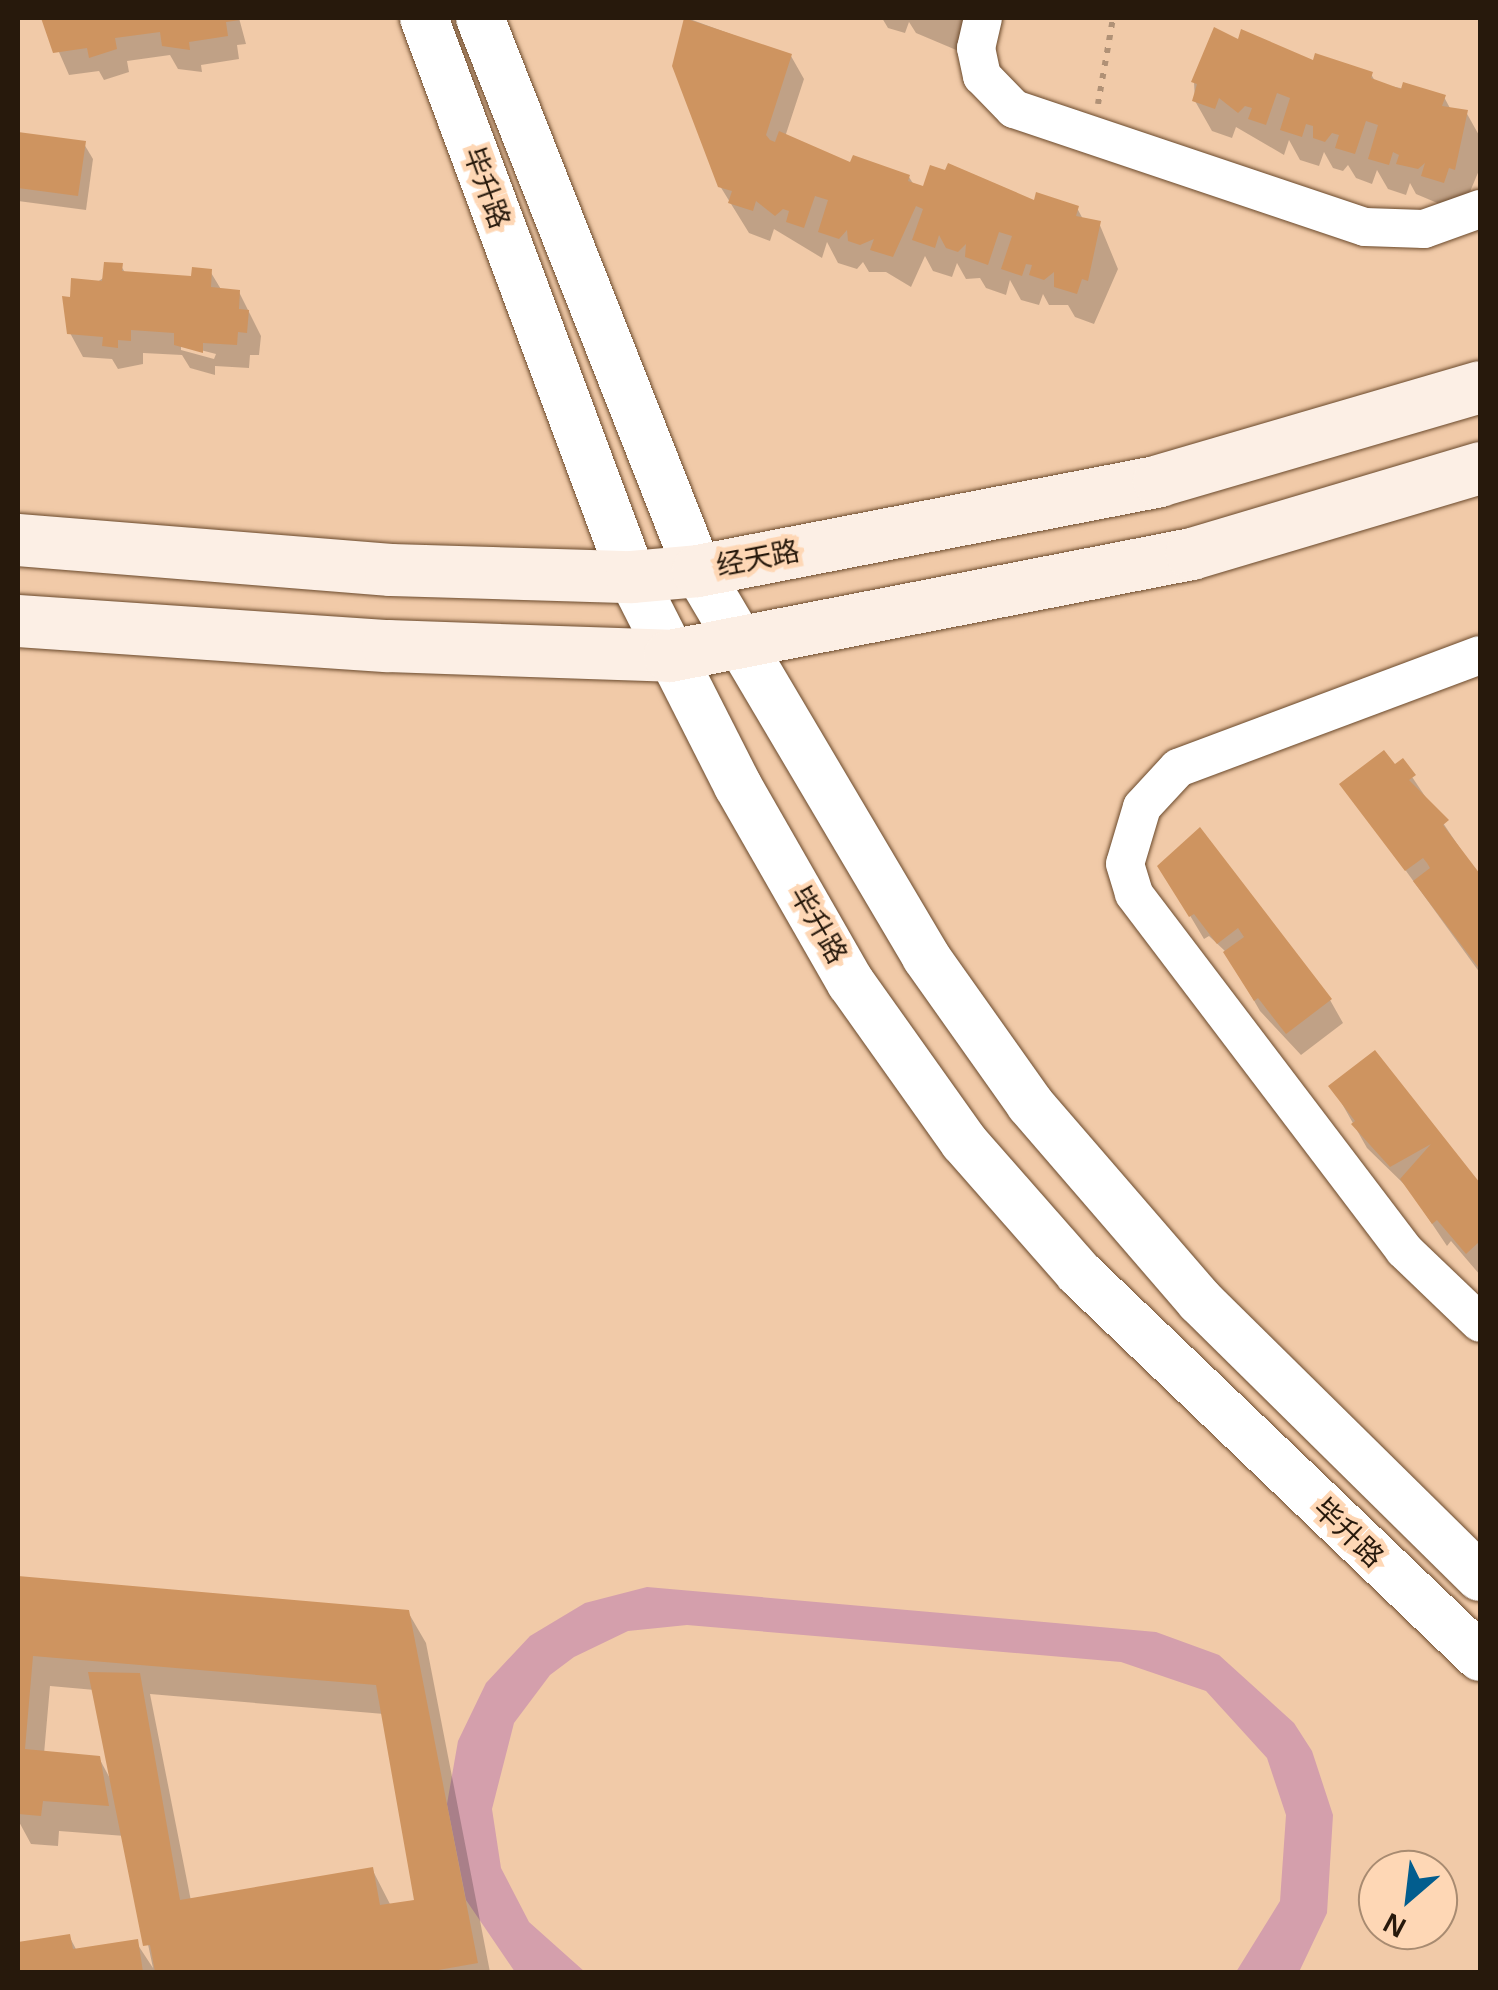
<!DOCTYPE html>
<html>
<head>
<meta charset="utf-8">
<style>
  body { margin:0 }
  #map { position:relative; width:1498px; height:1990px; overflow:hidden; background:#f1caa8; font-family:Arial,"Noto Sans SC",sans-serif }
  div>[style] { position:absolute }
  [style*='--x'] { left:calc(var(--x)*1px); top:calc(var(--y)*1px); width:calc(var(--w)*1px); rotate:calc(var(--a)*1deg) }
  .green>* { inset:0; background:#d49fac }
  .shadow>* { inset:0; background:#0003 }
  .building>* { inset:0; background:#ce9460 }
  .path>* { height:6px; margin-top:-3px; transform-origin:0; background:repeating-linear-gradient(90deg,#b09176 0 5px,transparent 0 13px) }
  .roads { filter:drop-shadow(0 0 2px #6a492b) drop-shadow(0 0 2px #6a492b) }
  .minor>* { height:38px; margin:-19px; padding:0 19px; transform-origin:19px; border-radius:19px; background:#fff }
  .tertiary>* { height:48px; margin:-24px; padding:0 24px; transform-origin:24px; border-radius:24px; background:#fff }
  .secondary>* { height:52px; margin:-26px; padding:0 26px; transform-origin:26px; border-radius:26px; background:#fcefe5 }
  span { translate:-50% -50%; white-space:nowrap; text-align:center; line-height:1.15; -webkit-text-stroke:9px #fed7b5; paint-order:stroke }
  .street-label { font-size:28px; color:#27190c }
  .frame { position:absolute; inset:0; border:20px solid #27190c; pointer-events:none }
  .north { position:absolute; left:1358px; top:1850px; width:100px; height:100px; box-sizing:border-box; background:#fed7b5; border:2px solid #a88b71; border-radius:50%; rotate:208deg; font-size:28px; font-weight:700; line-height:40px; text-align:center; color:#27190c }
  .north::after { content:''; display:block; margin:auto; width:35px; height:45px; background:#025d8e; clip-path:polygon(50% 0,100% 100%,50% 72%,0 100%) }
</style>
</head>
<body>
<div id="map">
  <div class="green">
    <i style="clip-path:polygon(647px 1587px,1156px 1632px,1219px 1655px,1294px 1723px,1312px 1751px,1333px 1815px,1327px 1913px,1299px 1972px,1236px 1972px,1280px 1901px,1286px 1815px,1267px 1758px,1206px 1691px,1121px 1662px,687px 1625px,628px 1631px,574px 1657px,550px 1675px,514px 1723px,492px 1809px,501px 1868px,529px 1922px,585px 1972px,515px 1972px,466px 1900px,447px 1804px,458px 1741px,486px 1683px,530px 1636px,585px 1603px)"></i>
  </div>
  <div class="shadow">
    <i style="clip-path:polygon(44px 18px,239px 18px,246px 44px,237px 45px,239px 59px,201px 65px,202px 72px,178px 69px,170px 55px,127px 61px,129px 72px,104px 80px,99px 71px,69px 75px)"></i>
    <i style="clip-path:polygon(687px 18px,791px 56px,804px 79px,785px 137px,852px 166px,909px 177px,914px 185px,1077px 208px,1084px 221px,1099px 223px,1118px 269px,1094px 324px,1075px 317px,1068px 305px,1049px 305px,1043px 294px,1039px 305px,1021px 300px,1010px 280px,1006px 295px,986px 288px,980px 278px,966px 279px,957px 263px,952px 277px,933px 271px,925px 256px,911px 287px,886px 272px,869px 272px,863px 262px,857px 269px,838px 263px,827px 242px,822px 258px,774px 229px,770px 241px,749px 233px,720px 186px,675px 66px)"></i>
    <i style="clip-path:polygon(882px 18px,976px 18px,961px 52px,916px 33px,909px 22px,905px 33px,888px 28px)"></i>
    <i style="clip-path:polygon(1239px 43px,1371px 74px,1376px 83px,1444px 97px,1451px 110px,1466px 112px,1480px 137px,1480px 168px,1461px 213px,1416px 194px,1410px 183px,1406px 195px,1388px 189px,1377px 170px,1372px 184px,1356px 178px,1348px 165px,1343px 171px,1333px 168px,1324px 152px,1319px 166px,1300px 160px,1289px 140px,1284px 155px,1236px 127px,1232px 138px,1212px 131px,1195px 101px,1194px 82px)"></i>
    <i style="clip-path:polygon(18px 135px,84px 144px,93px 159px,86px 210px,18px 201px)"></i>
    <i style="clip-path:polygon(evenodd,121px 266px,126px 274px,194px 278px,210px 271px,222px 291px,239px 292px,261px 336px,259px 355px,250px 355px,249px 368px,215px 366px,215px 375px,190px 368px,182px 355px,143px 353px,143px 364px,118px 369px,112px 359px,83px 357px,70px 333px,72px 299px,121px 266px,181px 345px,216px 354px,214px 359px,181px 350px,181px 345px)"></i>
    <i style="clip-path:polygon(1402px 762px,1480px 878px,1480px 973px,1343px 784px)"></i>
    <i style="clip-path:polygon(1161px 867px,1330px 1000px,1343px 1023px,1301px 1055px,1260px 1011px,1226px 952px,1209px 936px,1204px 939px)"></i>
    <i style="clip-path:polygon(1374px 1054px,1480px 1184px,1480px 1275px,1451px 1241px,1447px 1246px,1408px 1188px,1367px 1148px,1332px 1086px)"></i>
    <i style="clip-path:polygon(evenodd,18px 1578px,408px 1612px,426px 1643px,490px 1972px,18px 1972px,18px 1945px,69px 1936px,77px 1951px,136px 1942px,153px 1968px,125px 1836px,59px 1831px,58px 1846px,31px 1844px,18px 1820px,18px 1578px,50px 1686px,95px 1690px,113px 1784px,99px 1758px,44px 1754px,50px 1686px,18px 1578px,150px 1694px,384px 1714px,417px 1902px,391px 1906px,372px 1869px,191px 1901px,150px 1694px)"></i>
  </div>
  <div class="building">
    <i style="clip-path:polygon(41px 18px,240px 18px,240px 20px,226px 22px,228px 36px,189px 42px,190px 50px,162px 46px,160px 32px,115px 38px,117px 49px,89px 58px,87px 48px,53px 53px)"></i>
    <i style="clip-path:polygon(684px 18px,792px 54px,766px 135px,770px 140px,775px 142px,779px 131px,850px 162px,853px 155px,910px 175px,908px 181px,923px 186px,930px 165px,945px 170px,948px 163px,1034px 200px,1036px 192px,1079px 206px,1076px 216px,1101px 221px,1088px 281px,1082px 279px,1077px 294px,1054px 287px,1054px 272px,1044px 280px,1029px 275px,1032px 265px,1026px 264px,1022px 276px,1001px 269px,1012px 236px,999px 232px,988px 265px,965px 257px,966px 244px,958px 252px,946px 248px,939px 235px,935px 248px,912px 240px,923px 209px,916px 206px,893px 257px,870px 250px,874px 239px,860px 245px,848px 241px,847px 230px,839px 239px,818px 232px,828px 200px,815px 196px,804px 228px,786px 222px,789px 211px,783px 209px,775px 216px,756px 201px,753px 211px,728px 203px,732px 191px,718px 187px,672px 66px)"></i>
    <i style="clip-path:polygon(1214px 27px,1238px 39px,1241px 29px,1313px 60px,1315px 53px,1373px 72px,1371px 78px,1401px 89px,1403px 82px,1446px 95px,1442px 106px,1468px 110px,1455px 170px,1449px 168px,1444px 183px,1421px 176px,1425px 163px,1418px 169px,1396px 164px,1399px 155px,1393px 152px,1389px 165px,1368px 159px,1378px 125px,1366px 121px,1355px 154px,1335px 148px,1339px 135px,1332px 133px,1325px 142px,1313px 138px,1313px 126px,1306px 124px,1302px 137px,1280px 130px,1290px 98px,1277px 93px,1266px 125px,1248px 119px,1252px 108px,1245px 106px,1238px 113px,1219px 98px,1215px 109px,1192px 101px,1197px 84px,1191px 82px)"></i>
    <i style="clip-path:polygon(18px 132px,86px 141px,78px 196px,18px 188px)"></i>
    <i style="clip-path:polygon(104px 262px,123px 263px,122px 271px,191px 276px,192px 267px,212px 269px,211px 287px,240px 290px,239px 309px,249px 310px,247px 333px,238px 332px,237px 345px,203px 343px,203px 353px,174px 345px,174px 333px,131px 330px,131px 341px,118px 340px,118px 348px,102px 346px,103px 337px,67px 334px,62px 296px,70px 297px,71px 278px,102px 281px)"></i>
    <i style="clip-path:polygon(1384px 750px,1395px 764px,1403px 758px,1416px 775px,1409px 780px,1449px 820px,1443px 825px,1480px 874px,1478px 967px,1413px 881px,1430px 868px,1427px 863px,1423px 858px,1405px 871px,1339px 784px)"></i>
    <i style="clip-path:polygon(1200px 827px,1332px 999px,1286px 1034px,1258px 998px,1254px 1001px,1223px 952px,1244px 937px,1238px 928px,1217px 944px,1194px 914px,1189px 917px,1157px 866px)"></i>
    <i style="clip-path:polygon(1375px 1050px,1480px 1183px,1480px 1241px,1466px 1254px,1437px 1220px,1432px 1224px,1400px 1179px,1431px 1144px,1390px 1167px,1351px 1124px,1355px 1121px,1328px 1086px)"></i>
    <i style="clip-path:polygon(18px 1576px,409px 1610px,478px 1963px,427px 1972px,155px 1972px,150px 1945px,143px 1946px,88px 1672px,140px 1673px,180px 1900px,373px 1867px,380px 1905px,414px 1900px,376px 1685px,33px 1656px,25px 1749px,100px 1756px,109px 1806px,43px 1801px,41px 1816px,18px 1814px)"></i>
    <i style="clip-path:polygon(70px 1934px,73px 1949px,138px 1939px,143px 1972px,18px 1972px,18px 1942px)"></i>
  </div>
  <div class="path">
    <i style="--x:1098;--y:104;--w:87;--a:-80.1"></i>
  </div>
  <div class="roads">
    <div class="minor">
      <i style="--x:983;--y:18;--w:31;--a:103"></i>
      <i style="--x:976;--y:48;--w:29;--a:78"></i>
      <i style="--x:982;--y:76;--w:46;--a:45.9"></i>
      <i style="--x:1014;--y:109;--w:370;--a:18.6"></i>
      <i style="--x:1365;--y:227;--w:59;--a:1.9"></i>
      <i style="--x:1424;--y:229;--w:59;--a:-19.7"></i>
      <i style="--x:1480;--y:655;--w:322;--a:159.5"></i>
      <i style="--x:1178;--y:768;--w:53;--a:132.7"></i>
      <i style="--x:1142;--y:807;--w:59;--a:106.6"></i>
      <i style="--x:1125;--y:864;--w:31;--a:73"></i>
      <i style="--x:1134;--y:894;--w:447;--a:52.8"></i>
      <i style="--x:1404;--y:1250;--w:105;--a:43.8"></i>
    </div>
    <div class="tertiary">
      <i style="--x:424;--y:18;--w:596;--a:69.59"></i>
      <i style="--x:632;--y:577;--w:234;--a:63.1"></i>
      <i style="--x:738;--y:786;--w:227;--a:60.2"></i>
      <i style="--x:851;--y:983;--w:195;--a:54.6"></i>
      <i style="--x:964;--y:1142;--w:174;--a:48.7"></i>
      <i style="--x:1079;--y:1273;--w:555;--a:43.76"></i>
      <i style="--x:480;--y:18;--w:594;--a:68.48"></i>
      <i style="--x:698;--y:571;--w:448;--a:59.4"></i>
      <i style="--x:926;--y:957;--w:180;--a:54.7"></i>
      <i style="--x:1030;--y:1104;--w:260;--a:49.2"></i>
      <i style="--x:1200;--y:1301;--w:393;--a:44.6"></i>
    </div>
    <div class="secondary">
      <i style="--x:18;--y:540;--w:374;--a:4.6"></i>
      <i style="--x:391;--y:570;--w:241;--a:1.7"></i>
      <i style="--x:632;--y:577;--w:66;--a:-5.2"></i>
      <i style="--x:698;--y:571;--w:470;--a:-11"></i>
      <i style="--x:1159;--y:481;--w:334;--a:-16.3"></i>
      <i style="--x:18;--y:621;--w:371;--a:3.9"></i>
      <i style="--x:388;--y:646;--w:282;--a:2"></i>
      <i style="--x:670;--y:656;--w:532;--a:-11.06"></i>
      <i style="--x:1192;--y:554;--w:301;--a:-16.6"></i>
    </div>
  </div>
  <div class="street-label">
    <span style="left:486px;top:188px;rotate:70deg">毕升路</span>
    <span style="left:758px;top:559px;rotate:-11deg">经天路</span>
    <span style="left:818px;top:925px;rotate:60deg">毕升路</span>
    <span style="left:1348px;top:1533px;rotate:44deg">毕升路</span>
  </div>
  <div class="frame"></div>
  <div class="north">N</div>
</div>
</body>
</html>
